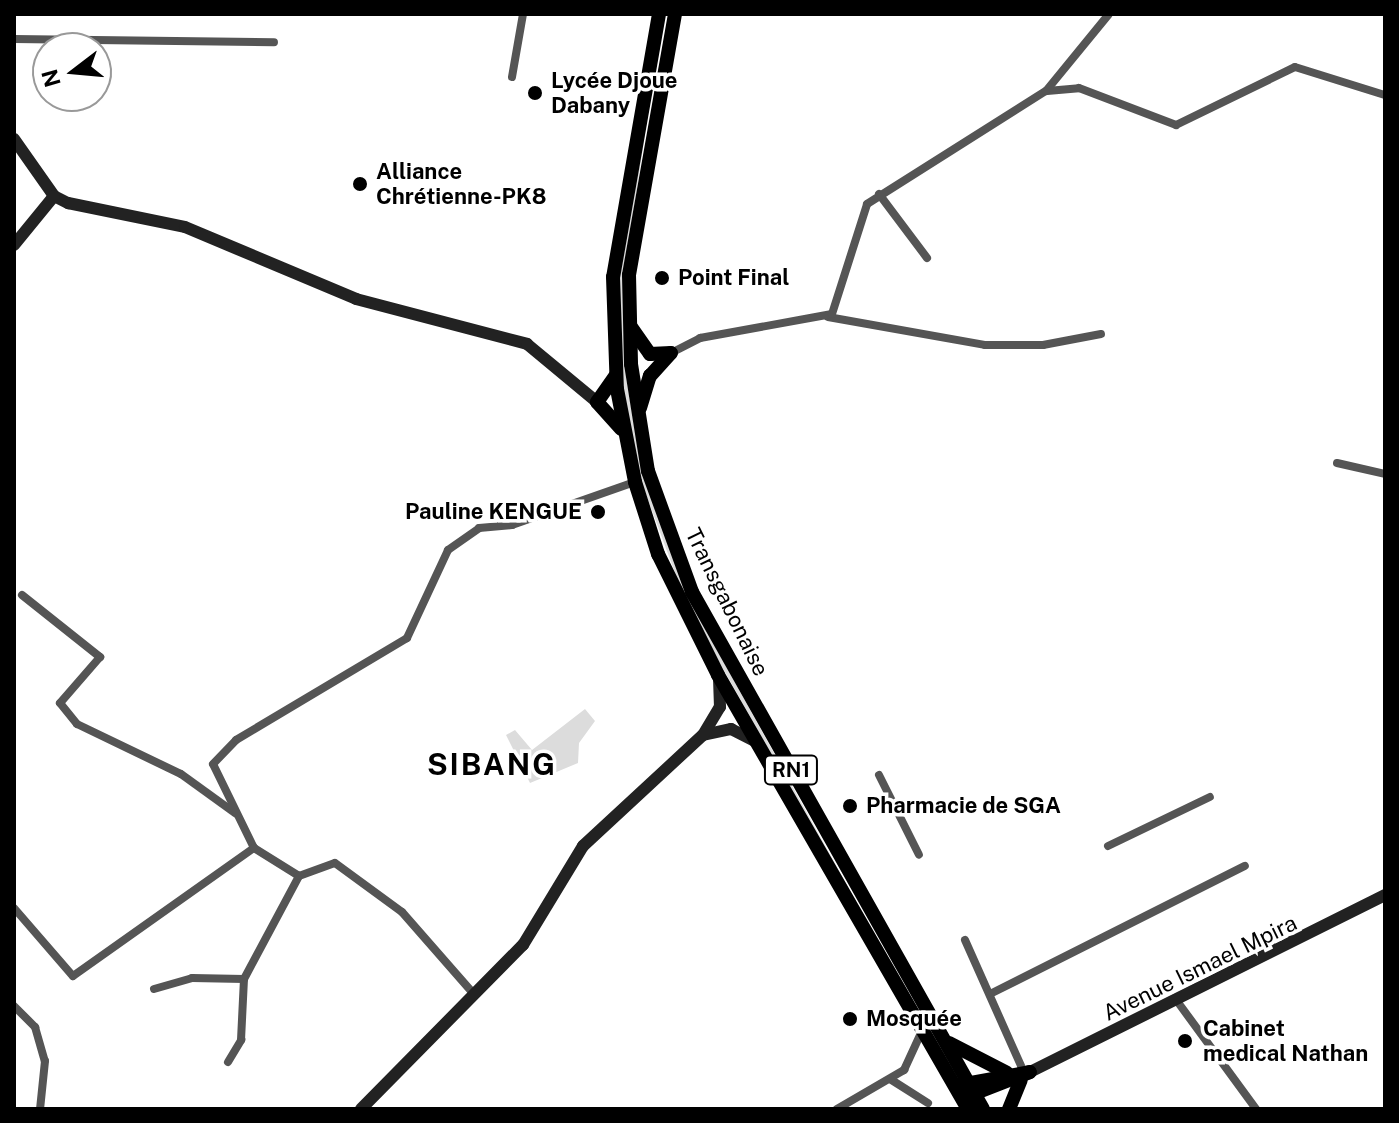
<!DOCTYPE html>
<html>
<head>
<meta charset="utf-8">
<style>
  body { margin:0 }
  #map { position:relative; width:1399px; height:1123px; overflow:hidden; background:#fff; font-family:"Public Sans",sans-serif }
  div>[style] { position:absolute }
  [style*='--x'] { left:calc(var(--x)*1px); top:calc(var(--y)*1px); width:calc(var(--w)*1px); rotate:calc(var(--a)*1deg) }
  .green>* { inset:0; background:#dcdcdc }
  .street>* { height:8px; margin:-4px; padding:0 4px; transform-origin:4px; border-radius:4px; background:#555 }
  .secondary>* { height:12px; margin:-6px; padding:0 6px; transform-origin:6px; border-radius:6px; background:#222 }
  .highway>* { height:14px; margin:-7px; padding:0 7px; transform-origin:7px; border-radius:7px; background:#000 }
  .dots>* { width:22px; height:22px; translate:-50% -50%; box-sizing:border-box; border:4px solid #fff; border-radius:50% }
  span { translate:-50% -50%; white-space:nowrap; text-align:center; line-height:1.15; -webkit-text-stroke:7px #fff; paint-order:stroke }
  .shield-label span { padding:2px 6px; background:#fff; border:2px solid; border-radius:6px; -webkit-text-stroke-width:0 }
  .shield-label { font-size:20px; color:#000; font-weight:700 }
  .poi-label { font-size:22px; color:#000; font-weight:700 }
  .left { translate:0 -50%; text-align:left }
  .right { translate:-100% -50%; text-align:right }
  .street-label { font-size:22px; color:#000 }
  .district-label { font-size:30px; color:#000; font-weight:700; letter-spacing:2px }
  .frame { position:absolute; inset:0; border:16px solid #000; pointer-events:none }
  .north { position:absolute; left:32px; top:32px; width:80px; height:80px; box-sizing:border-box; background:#fff; border:2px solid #999; border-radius:50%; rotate:254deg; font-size:22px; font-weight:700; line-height:32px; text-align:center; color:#000 }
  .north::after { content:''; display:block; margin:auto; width:28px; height:36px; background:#000; clip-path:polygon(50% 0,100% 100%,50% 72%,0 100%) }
</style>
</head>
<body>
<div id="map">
  <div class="green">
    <i style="clip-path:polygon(657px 51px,623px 286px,626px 377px,642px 473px,691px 603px,906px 992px,687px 605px,638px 473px,621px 378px,618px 286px)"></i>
    <i style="clip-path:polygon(585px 709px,595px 721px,579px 743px,578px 763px,530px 783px,506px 735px,515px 730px,532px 750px)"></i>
  </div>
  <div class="street">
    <i style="--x:14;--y:39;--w:260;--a:0.7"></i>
    <i style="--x:512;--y:77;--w:64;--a:-80.1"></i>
    <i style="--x:1047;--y:91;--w:32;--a:-5"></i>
    <i style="--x:1079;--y:88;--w:104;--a:20.9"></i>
    <i style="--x:1176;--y:125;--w:132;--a:-26"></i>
    <i style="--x:1295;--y:67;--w:94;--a:17.3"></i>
    <i style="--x:879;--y:194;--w:80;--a:53.1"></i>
    <i style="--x:828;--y:317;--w:159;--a:10.1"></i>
    <i style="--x:985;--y:345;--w:58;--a:0"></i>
    <i style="--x:1043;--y:345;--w:59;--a:-10.7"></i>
    <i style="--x:671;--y:353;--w:33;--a:-27"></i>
    <i style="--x:700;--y:338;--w:134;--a:-10.3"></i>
    <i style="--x:832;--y:314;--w:115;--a:-72.3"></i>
    <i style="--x:867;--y:204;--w:212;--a:-32.3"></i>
    <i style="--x:1046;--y:91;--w:99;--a:-50.7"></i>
    <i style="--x:1337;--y:463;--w:49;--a:12.9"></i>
    <i style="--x:22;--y:595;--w:100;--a:38.5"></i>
    <i style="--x:100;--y:657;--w:61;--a:131"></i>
    <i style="--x:60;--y:703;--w:27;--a:51"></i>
    <i style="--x:77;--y:724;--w:115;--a:25.7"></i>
    <i style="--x:181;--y:774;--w:67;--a:35.8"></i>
    <i style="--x:879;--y:775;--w:89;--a:63.4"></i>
    <i style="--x:1108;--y:846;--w:113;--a:-25.7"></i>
    <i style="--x:254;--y:848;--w:93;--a:-116"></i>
    <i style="--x:213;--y:764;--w:33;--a:-46"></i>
    <i style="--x:236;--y:740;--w:199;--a:-30.8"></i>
    <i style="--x:407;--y:638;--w:97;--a:-65"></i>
    <i style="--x:448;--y:550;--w:38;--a:-35"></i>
    <i style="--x:479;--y:528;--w:33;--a:-5"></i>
    <i style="--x:512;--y:525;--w:130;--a:-19.3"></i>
    <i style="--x:14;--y:908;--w:90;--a:49.1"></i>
    <i style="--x:73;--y:976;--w:222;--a:-35.3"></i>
    <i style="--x:254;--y:848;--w:53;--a:31.9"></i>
    <i style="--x:965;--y:940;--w:142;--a:66"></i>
    <i style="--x:154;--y:989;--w:40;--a:-16"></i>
    <i style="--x:192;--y:978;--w:52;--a:1.1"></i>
    <i style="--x:244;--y:979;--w:117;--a:-61.9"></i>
    <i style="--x:299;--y:876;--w:38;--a:-20"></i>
    <i style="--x:335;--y:863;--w:83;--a:36.2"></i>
    <i style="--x:402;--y:912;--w:106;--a:48.8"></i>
    <i style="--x:992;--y:993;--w:283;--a:-26.7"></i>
    <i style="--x:1177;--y:1001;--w:134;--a:53.8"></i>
    <i style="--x:14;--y:1006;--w:30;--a:45"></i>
    <i style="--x:35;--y:1027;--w:35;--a:74"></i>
    <i style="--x:45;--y:1061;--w:48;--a:95.9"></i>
    <i style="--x:228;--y:1062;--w:26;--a:-59"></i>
    <i style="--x:241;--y:1040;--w:61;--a:-87.2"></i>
    <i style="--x:890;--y:1079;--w:45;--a:32.3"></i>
    <i style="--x:837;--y:1109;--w:78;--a:-30.2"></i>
    <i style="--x:904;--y:1070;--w:41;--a:-65.3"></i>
  </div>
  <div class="secondary">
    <i style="--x:14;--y:139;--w:70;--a:54.9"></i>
    <i style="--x:54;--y:196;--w:16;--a:27"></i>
    <i style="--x:68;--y:203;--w:119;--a:11.6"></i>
    <i style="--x:185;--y:227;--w:186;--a:22.8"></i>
    <i style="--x:356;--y:299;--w:177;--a:14.7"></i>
    <i style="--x:527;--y:344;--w:91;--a:39.6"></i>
    <i style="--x:14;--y:245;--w:63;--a:-50.8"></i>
    <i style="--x:703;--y:735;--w:29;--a:-12"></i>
    <i style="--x:731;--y:729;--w:27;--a:27"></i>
    <i style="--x:1030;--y:1072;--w:397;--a:-26.5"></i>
    <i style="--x:361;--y:1109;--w:231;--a:-45.4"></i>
    <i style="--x:523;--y:945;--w:116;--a:-58.8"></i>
    <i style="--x:583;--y:846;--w:163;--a:-42.8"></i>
    <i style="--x:703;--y:735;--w:33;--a:-59"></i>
    <i style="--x:720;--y:707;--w:28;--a:-92"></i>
  </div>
  <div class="highway">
    <i style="--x:659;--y:14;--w:267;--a:99.9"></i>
    <i style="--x:613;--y:277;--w:112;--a:88"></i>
    <i style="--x:617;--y:389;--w:95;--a:79"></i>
    <i style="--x:635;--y:482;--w:76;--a:72.3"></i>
    <i style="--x:658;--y:554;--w:135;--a:63.6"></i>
    <i style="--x:718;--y:675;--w:501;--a:60.06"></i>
    <i style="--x:675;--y:14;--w:265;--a:100"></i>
    <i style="--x:629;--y:275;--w:89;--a:88.7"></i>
    <i style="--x:631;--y:364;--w:108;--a:81"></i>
    <i style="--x:648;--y:471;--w:129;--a:70"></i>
    <i style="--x:692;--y:592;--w:593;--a:60.63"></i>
    <i style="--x:631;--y:327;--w:33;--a:55"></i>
    <i style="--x:650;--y:354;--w:21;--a:-3"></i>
    <i style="--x:616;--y:375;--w:33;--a:125"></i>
    <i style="--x:597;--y:402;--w:36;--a:48"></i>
    <i style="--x:640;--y:408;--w:34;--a:-73"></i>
    <i style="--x:650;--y:376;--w:31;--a:-48"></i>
    <i style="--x:949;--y:1043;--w:65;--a:27.3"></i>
    <i style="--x:960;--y:1085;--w:71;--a:-10.5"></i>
    <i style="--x:968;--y:1096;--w:66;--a:-21.2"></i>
    <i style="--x:1009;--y:1109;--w:31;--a:-68"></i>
  </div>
  <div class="dots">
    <i style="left:535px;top:93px;background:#000"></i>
    <i style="left:360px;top:184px;background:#000"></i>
    <i style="left:662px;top:278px;background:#000"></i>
    <i style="left:598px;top:512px;background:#000"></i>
    <i style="left:850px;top:806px;background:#000"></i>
    <i style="left:850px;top:1019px;background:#000"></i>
    <i style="left:1185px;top:1041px;background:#000"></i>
  </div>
  <div class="shield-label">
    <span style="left:791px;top:770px">RN1</span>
  </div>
  <div class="poi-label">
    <span class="left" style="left:551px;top:93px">Lycée Djoue<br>Dabany</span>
    <span class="left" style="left:376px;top:184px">Alliance<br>Chrétienne-PK8</span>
    <span class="left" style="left:678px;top:278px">Point Final</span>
    <span class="right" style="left:582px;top:512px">Pauline KENGUE</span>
    <span class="left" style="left:866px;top:806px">Pharmacie de SGA</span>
    <span class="left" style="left:866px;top:1019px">Mosquée</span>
    <span class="left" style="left:1203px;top:1041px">Cabinet<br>medical Nathan</span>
  </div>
  <div class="street-label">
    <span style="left:727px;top:602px;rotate:64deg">Transgabonaise</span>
    <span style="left:1200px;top:968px;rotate:-26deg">Avenue Ismael Mpira</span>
  </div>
  <div class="district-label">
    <span style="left:492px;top:764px">SIBANG</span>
  </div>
  <div class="frame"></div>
  <div class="north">N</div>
</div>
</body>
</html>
